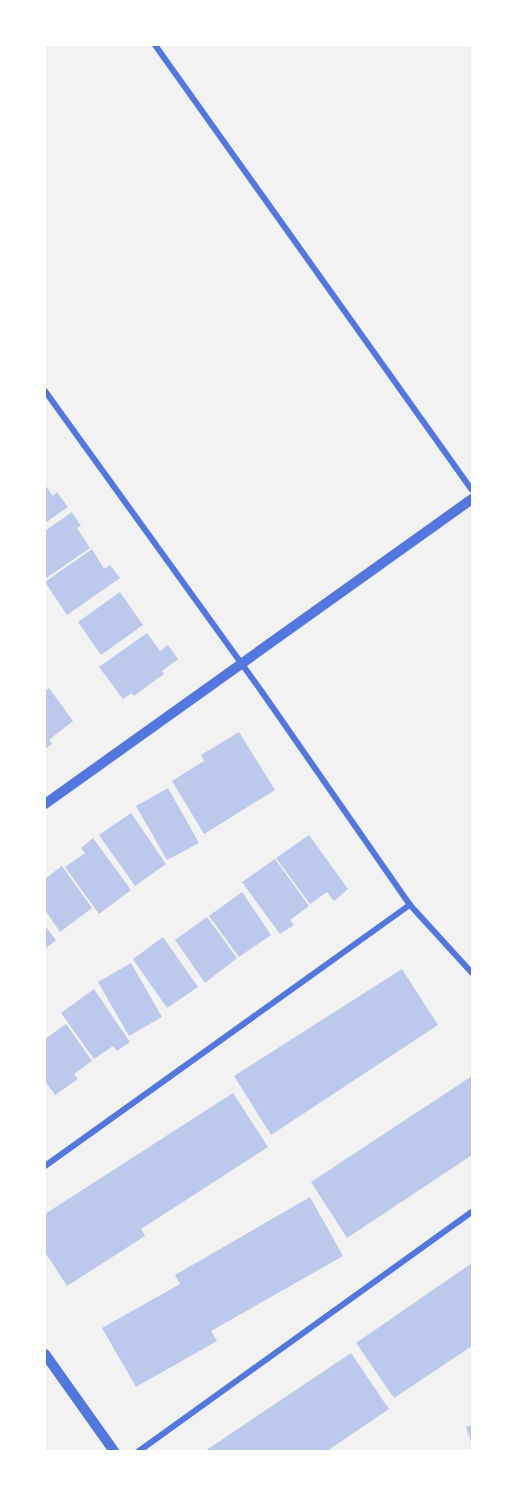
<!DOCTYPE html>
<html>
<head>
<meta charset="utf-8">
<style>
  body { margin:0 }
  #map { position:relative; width:517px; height:1496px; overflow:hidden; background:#f2f2f2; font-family:"Roboto Condensed",sans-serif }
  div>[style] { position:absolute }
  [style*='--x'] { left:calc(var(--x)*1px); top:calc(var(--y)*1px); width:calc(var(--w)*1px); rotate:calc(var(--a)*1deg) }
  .building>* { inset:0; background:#bdc9ec }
  .minor>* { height:6px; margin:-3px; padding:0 3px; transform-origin:3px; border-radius:3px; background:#5277de }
  .tertiary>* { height:10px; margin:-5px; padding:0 5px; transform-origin:5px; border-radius:5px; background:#5277de }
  span { translate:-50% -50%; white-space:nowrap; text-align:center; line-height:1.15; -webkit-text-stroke:6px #fff; paint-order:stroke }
  .frame { position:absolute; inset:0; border:46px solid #fff; pointer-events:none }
</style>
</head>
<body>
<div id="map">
  <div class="building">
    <i style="clip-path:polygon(45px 485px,53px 496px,57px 492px,68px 507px,45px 523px)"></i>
    <i style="clip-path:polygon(72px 512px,81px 526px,77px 528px,90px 548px,45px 579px,45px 531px)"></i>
    <i style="clip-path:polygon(92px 549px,104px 569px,110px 565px,120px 578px,67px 615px,45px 582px)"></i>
    <i style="clip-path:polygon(120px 592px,143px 625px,101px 655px,78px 622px)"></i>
    <i style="clip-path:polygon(147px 633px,160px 651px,168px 645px,178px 659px,162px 671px,164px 674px,134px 696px,132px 693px,123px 699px,99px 667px)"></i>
    <i style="clip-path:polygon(49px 688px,73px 721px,49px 740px,52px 744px,45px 749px,45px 691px)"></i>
    <i style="clip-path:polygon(239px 732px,275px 790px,204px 834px,172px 781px,204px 761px,201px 755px)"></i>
    <i style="clip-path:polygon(168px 788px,199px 843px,167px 860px,136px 806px)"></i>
    <i style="clip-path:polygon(131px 813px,166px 864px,135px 886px,99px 835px)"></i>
    <i style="clip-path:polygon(309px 835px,348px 889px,334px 901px,327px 892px,310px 904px,276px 858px)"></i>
    <i style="clip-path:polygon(93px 838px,131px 890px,99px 914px,65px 867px,85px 853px,81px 848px)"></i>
    <i style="clip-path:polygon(275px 859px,309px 906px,290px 920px,294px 925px,280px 934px,242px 882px)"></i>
    <i style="clip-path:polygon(62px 866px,92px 908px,60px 932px,45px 910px,45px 879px)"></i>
    <i style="clip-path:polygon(242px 892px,271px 935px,239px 957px,209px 916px)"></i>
    <i style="clip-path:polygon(207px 917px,237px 958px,205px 983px,175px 940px)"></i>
    <i style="clip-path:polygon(45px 926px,56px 940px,45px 949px)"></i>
    <i style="clip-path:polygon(163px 937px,198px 987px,167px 1008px,133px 959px)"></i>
    <i style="clip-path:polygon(131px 963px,162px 1017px,129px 1036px,98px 982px)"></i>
    <i style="clip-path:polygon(402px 969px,438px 1025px,271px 1135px,234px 1076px)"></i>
    <i style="clip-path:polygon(94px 989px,130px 1042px,117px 1051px,113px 1046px,94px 1059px,61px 1013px)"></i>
    <i style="clip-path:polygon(66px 1024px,92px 1061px,74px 1074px,78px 1079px,55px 1095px,45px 1081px,45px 1039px)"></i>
    <i style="clip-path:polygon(472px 1076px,472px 1155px,347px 1238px,311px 1182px)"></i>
    <i style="clip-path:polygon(233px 1093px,268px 1147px,141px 1229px,145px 1236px,67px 1286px,45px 1252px,45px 1214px)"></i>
    <i style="clip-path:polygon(310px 1197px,343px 1256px,211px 1331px,217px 1341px,136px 1387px,102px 1328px,180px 1284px,175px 1275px)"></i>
    <i style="clip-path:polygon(472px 1263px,472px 1346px,394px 1398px,356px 1343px)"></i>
    <i style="clip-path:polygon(351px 1353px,389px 1409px,327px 1451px,205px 1451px)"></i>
    <i style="clip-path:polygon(472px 1425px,472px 1445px,466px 1427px)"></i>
  </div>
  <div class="minor">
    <i style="--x:155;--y:45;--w:546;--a:54.54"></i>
    <i style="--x:45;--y:391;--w:371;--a:54.2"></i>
    <i style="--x:262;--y:692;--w:259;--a:55.2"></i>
    <i style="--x:410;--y:905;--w:92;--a:47.6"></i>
    <i style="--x:45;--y:1166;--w:449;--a:-35.6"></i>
    <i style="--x:139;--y:1451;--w:410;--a:-35.7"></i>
  </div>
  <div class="tertiary">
    <i style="--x:45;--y:804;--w:525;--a:-35.54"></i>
    <i style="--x:45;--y:1354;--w:119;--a:54.6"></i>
  </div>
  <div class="frame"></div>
</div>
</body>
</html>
